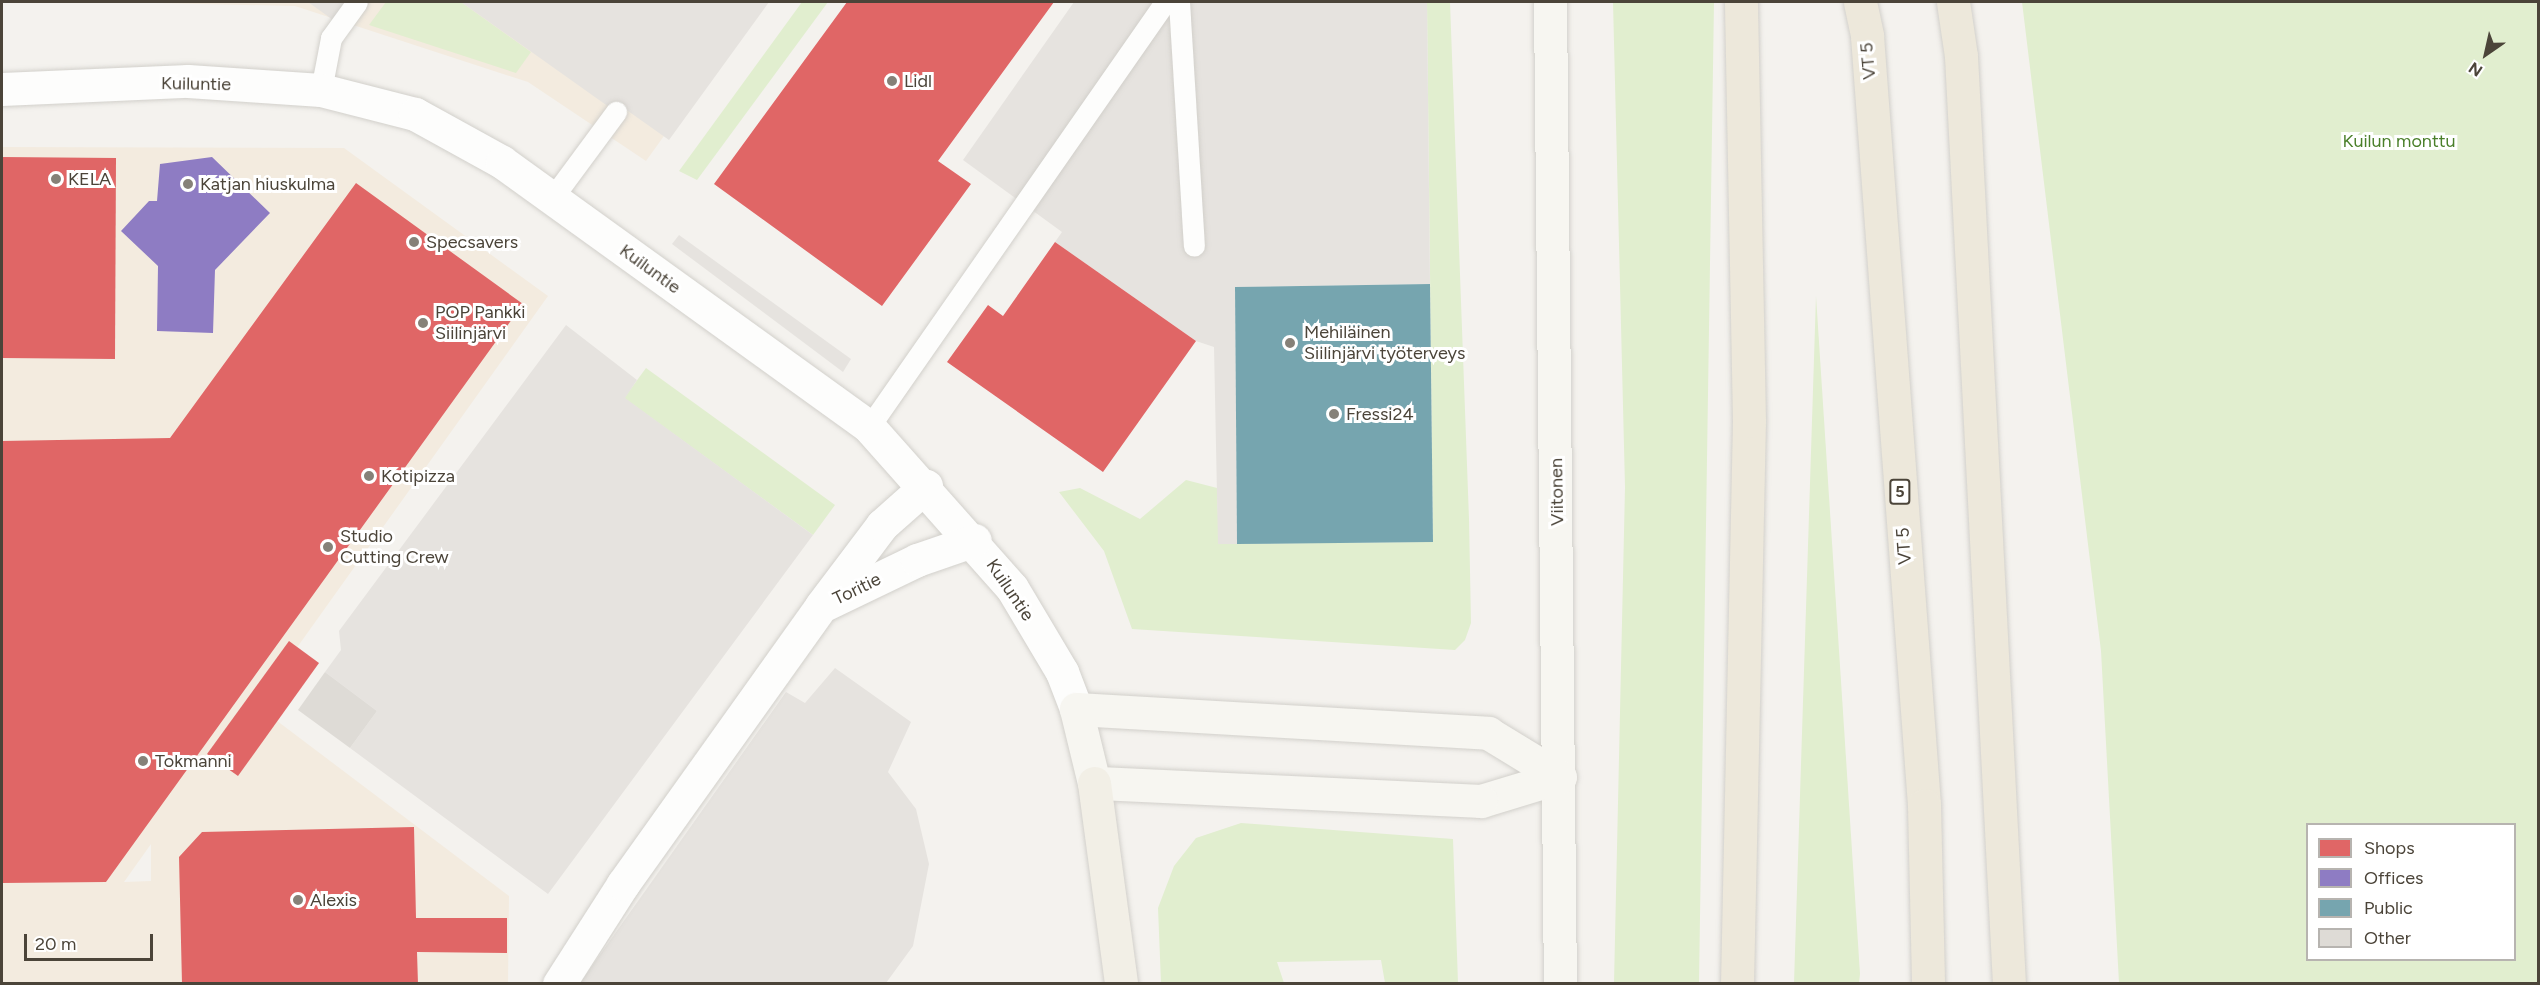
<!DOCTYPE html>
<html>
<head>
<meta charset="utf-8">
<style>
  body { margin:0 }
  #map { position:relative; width:2540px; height:985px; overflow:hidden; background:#f4f2ee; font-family:Figtree,sans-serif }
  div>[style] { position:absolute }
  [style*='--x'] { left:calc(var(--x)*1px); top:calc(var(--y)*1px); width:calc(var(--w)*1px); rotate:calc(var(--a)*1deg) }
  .commercial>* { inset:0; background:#f3ebdf }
  .green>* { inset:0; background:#e1eecf }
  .parking>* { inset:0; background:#e6e3df }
  .shops>* { inset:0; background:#e06666 }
  .offices>* { inset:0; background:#8e7cc3 }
  .public>* { inset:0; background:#76a5af }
  .building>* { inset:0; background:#dedbd6 }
  .roads { filter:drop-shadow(0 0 2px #d2d0cb) drop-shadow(0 0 2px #d2d0cb) }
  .service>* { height:21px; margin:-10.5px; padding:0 10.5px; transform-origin:10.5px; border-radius:10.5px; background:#fdfdfc }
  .minor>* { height:33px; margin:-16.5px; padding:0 16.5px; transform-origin:16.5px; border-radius:16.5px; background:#fdfdfc }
  .secondary>* { height:33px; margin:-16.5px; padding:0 16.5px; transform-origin:16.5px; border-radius:16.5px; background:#f7f6f1 }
  .primary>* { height:33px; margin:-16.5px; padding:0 16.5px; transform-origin:16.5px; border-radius:16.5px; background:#f2efe6 }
  .motorway>* { height:33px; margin:-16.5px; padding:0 16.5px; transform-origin:16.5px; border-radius:16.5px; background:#ede8db }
  .dots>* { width:16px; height:16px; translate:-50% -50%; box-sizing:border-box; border:3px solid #fff; border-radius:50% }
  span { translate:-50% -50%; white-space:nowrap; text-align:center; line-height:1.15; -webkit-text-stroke:6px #fff; paint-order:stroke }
  .shield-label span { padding:2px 4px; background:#fff; border:2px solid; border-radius:4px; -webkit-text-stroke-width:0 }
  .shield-label { font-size:16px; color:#4b4439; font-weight:700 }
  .street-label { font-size:18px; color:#4b4439 }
  .poi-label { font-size:18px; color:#4b4439 }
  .left { translate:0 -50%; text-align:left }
  .park-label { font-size:18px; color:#4a7f2a }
  .frame { position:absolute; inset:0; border:3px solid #4b4439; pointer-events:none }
  .legend { position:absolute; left:2306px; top:823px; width:210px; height:138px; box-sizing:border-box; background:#fff; border:2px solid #b7b4b0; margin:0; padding:8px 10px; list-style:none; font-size:18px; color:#4b4439 }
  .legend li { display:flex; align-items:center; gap:12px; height:30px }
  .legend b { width:30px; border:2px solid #b7b4b0 }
  .north { position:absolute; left:2456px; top:24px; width:60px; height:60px; -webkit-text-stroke:4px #fff; paint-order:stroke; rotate:214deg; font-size:16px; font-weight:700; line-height:24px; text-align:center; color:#4b4439 }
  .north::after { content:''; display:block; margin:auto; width:21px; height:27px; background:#4b4439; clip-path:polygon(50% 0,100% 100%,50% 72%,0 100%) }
  .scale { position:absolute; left:24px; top:934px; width:129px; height:27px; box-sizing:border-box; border:3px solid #4b4439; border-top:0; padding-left:8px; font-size:18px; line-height:21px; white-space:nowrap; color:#4b4439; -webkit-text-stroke:4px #fff; paint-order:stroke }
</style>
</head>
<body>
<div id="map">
  <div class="commercial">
    <i style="clip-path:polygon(110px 2px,760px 2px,646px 161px,528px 82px,295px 6px)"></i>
    <i style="clip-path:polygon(evenodd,2px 147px,344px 148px,548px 296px,256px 705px,509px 896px,508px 983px,2px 984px,2px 147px,151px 844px,151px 881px,125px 882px,124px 882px,151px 844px)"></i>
  </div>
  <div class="green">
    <i style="clip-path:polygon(386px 2px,461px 2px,531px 52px,516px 73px,369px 25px)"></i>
    <i style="clip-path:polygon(802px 2px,828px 2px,697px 180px,679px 171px)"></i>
    <i style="clip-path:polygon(1427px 2px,1450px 2px,1469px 519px,1471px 623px,1465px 640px,1455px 650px,1132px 629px,1104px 551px,1059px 492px,1080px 488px,1140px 519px,1186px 480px,1217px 488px,1219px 544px,1433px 542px)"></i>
    <i style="clip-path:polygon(1613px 2px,1714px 2px,1699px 983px,1614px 983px,1625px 487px)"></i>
    <i style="clip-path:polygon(evenodd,2022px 2px,2538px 2px,2538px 983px,2119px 983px,2101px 651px,2022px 2px,2308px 824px,2514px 824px,2514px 960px,2308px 960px,2308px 824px)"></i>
    <i style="clip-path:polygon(1816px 296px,1860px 974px,1859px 983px,1794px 983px)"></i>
    <i style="clip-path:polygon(646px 368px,835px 505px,813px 535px,624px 398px)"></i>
    <i style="clip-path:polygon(1241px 823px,1453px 839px,1458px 983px,1385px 983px,1381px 960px,1277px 962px,1284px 983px,1161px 983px,1158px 908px,1174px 866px,1196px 838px)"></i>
  </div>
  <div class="parking">
    <i style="clip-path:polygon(308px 2px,357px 2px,340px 25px)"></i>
    <i style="clip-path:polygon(461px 2px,769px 2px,669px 140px,621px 106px,616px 112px)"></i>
    <i style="clip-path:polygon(1074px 2px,1427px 2px,1430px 284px,1235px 287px,1237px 544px,1218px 544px,1214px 347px,1196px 341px,1055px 242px,1062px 232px,963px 160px)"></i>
    <i style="clip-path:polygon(679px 235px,851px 359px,843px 372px,672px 244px)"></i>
    <i style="clip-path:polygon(566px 325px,637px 380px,625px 398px,813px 535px,548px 894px,350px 748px,377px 711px,325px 672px,341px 650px,339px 631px)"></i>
    <i style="clip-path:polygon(835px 668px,911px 722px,888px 772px,916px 809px,929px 864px,913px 946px,886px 983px,580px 983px,786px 692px,805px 703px)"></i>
  </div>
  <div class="shops">
    <i style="clip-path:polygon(847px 2px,1054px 2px,938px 161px,971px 184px,882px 306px,714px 184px)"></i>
    <i style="clip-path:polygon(2px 157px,116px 158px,115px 359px,2px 358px)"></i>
    <i style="clip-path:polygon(356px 183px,523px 304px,106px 882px,2px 883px,2px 441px,170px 438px)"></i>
    <i style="clip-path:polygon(1055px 242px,1196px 341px,1103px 472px,947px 362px,988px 305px,1003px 316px)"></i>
    <i style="clip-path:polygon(289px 641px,319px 663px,238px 776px,207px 754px)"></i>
    <i style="clip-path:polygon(414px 827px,416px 918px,507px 918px,507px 953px,417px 952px,418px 984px,182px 984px,179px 857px,202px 832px)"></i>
  </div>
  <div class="offices">
    <i style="clip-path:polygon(212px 157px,270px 213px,215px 270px,213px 333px,157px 331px,158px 266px,121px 231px,149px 201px,157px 201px,160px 164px)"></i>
  </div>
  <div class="public">
    <i style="clip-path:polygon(1430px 284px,1433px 542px,1237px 544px,1235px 287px)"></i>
  </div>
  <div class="building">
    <i style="clip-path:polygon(325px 672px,377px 711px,350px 748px,298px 710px)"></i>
  </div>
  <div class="roads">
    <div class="service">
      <i style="--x:1179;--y:2;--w:244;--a:86.5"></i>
      <i style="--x:321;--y:90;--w:53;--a:-79.1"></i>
      <i style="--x:331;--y:38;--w:44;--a:-54.2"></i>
      <i style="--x:553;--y:197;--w:106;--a:-53.5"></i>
      <i style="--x:869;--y:427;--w:518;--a:-55.14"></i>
    </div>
    <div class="minor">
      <i style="--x:2;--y:89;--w:186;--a:-2.5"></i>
      <i style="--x:188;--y:81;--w:133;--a:3.9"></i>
      <i style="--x:321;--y:90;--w:97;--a:14.3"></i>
      <i style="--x:415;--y:114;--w:99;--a:28.9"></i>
      <i style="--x:502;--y:162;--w:453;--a:35.8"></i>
      <i style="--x:869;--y:427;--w:215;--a:48.4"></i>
      <i style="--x:1012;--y:588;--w:98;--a:59.2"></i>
      <i style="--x:1062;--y:672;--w:40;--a:69"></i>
      <i style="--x:826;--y:604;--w:101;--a:-25.8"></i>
      <i style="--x:917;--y:560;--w:61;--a:-19"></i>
      <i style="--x:559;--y:984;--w:119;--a:-57.4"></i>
      <i style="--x:623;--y:884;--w:341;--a:-54.5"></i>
      <i style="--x:821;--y:606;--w:101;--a:-53"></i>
      <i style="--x:882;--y:525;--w:59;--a:-41.6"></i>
    </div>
    <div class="secondary">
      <i style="--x:1550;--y:2;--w:982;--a:89.42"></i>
      <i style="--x:1076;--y:709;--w:413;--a:3.3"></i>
      <i style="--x:1488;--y:733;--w:84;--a:31.4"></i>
      <i style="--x:1560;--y:777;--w:83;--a:163.1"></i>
      <i style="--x:1481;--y:801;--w:387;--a:-177.3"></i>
      <i style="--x:1094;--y:783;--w:76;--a:-103.7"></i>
    </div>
    <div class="primary">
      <i style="--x:1094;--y:783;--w:203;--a:82.3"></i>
    </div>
    <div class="motorway">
      <i style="--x:1860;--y:2;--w:35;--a:78"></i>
      <i style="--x:1867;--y:36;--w:771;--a:85.76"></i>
      <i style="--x:1924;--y:805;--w:179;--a:88.7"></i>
      <i style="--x:1953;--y:2;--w:55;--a:81.6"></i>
      <i style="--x:1961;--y:56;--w:929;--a:87.04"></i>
      <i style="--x:1737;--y:984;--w:563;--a:-88.78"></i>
      <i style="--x:1749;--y:421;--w:419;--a:-91.1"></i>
    </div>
  </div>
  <div class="dots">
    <i style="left:892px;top:81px;background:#868178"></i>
    <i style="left:56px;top:179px;background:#868178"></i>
    <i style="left:188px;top:184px;background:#868178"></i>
    <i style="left:414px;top:242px;background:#868178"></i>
    <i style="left:423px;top:323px;background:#868178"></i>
    <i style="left:1290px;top:343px;background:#868178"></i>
    <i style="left:1334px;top:414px;background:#868178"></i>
    <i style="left:369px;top:476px;background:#868178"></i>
    <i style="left:328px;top:547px;background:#868178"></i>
    <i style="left:143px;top:761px;background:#868178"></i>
    <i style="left:298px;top:900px;background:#868178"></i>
  </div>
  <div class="shield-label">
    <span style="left:1900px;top:492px">5</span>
  </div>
  <div class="street-label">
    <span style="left:1868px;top:61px;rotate:-95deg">VT 5</span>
    <span style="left:196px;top:84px;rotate:1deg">Kuiluntie</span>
    <span style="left:650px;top:269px;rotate:36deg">Kuiluntie</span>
    <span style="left:1557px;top:492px;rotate:-91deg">Viitonen</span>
    <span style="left:1904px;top:546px;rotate:-94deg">VT 5</span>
    <span style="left:857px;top:589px;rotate:-26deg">Toritie</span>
    <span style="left:1010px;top:590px;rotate:56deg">Kuiluntie</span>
  </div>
  <div class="poi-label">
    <span class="left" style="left:904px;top:81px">Lidl</span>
    <span class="left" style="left:68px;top:179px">KELA</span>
    <span class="left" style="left:200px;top:184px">Katjan hiuskulma</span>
    <span class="left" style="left:426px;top:242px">Specsavers</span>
    <span class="left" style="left:435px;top:323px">POP Pankki<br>Siilinjärvi</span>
    <span class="left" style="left:1304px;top:343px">Mehiläinen<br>Siilinjärvi työterveys</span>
    <span class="left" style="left:1346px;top:414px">Fressi24</span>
    <span class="left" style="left:381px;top:476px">Kotipizza</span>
    <span class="left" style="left:340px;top:547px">Studio<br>Cutting Crew</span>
    <span class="left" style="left:155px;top:761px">Tokmanni</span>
    <span class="left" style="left:310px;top:900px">Alexis</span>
  </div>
  <div class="park-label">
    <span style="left:2399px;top:141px">Kuilun monttu</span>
  </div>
  <div class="frame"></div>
  <ul class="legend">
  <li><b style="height:16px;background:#e06666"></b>Shops</li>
  <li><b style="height:16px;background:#8e7cc3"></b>Offices</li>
  <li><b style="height:16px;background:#76a5af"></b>Public</li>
  <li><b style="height:16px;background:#dedbd6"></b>Other</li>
  </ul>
  <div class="north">N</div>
  <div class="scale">20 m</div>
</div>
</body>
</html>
